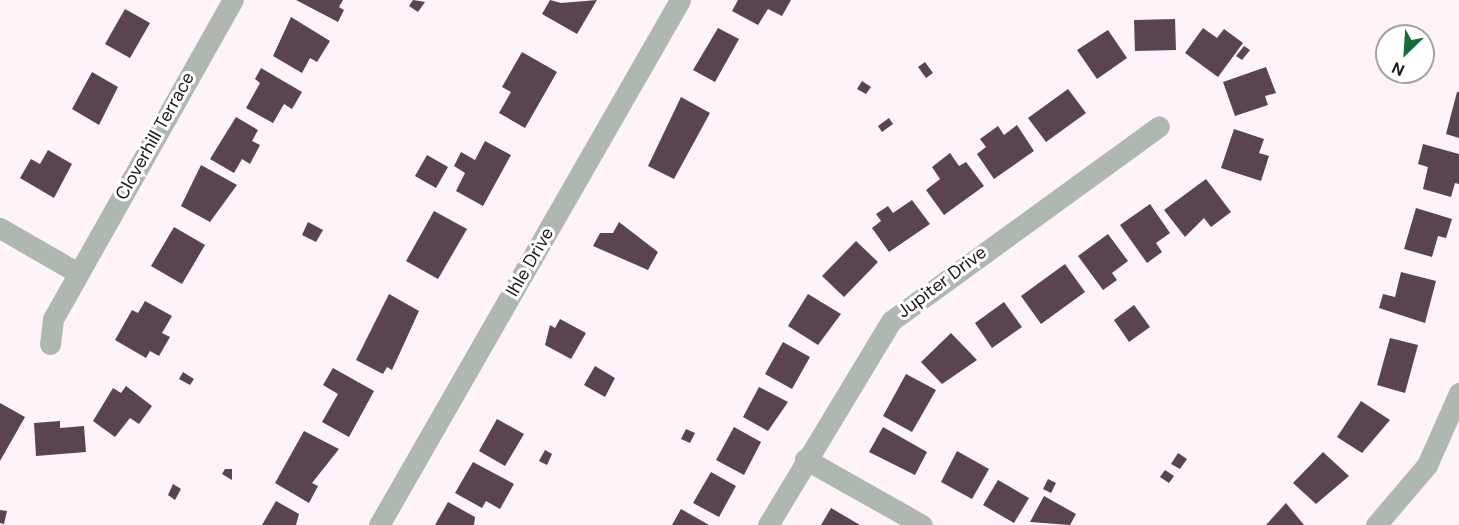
<!DOCTYPE html>
<html>
<head>
<meta charset="utf-8">
<style>
  body { margin:0 }
  #map { position:relative; width:1459px; height:525px; overflow:hidden; background:#fdf3f8; font-family:"DM Sans",sans-serif }
  div>[style] { position:absolute }
  [style*='--x'] { left:calc(var(--x)*1px); top:calc(var(--y)*1px); width:calc(var(--w)*1px); rotate:calc(var(--a)*1deg) }
  .building>* { inset:0; background:#5a444f }
  .minor>* { height:21px; margin:-10.5px; padding:0 10.5px; transform-origin:10.5px; border-radius:10.5px; background:#aeb8b0 }
  span { translate:-50% -50%; white-space:nowrap; text-align:center; line-height:1.15; -webkit-text-stroke:6px #fff; paint-order:stroke }
  .street-label { font-size:18px; color:#1f161b }
  .north { position:absolute; left:1375px; top:24px; width:60px; height:60px; box-sizing:border-box; background:#fff; border:2px solid #a5a2a4; border-radius:50%; rotate:205deg; font-size:16px; font-weight:700; line-height:24px; text-align:center; color:#1f161b }
  .north::after { content:''; display:block; margin:auto; width:21px; height:27px; background:#186a3a; clip-path:polygon(50% 0,100% 100%,50% 72%,0 100%) }
</style>
</head>
<body>
<div id="map">
  <div class="building">
    <i style="clip-path:polygon(296px 0,343px 0,339px 7px,344px 10px,338px 22px)"></i>
    <i style="clip-path:polygon(413px 0,425px 2px,418px 12px,409px 6px)"></i>
    <i style="clip-path:polygon(550px 0,561px 3px,597px 0,577px 34px,542px 14px)"></i>
    <i style="clip-path:polygon(738px 0,791px 0,782px 16px,768px 9px,758px 25px,732px 11px)"></i>
    <i style="clip-path:polygon(125px 9px,150px 23px,130px 58px,105px 44px)"></i>
    <i style="clip-path:polygon(291px 17px,330px 41px,317px 62px,310px 58px,302px 73px,273px 56px)"></i>
    <i style="clip-path:polygon(1175px 19px,1176px 50px,1135px 51px,1134px 20px)"></i>
    <i style="clip-path:polygon(718px 28px,739px 39px,715px 82px,693px 70px)"></i>
    <i style="clip-path:polygon(1203px 28px,1217px 38px,1224px 29px,1243px 43px,1218px 77px,1185px 53px)"></i>
    <i style="clip-path:polygon(1108px 30px,1127px 58px,1097px 79px,1077px 50px)"></i>
    <i style="clip-path:polygon(1244px 46px,1250px 50px,1242px 60px,1236px 56px)"></i>
    <i style="clip-path:polygon(522px 52px,557px 72px,525px 128px,499px 113px,511px 92px,502px 87px)"></i>
    <i style="clip-path:polygon(925px 62px,933px 73px,926px 78px,918px 67px)"></i>
    <i style="clip-path:polygon(1266px 67px,1276px 93px,1265px 96px,1268px 105px,1235px 116px,1223px 82px)"></i>
    <i style="clip-path:polygon(261px 68px,302px 92px,292px 109px,284px 104px,273px 123px,246px 108px,260px 83px,255px 79px)"></i>
    <i style="clip-path:polygon(92px 72px,118px 87px,99px 125px,72px 109px)"></i>
    <i style="clip-path:polygon(862px 81px,871px 87px,866px 94px,857px 89px)"></i>
    <i style="clip-path:polygon(1068px 89px,1086px 113px,1046px 142px,1028px 118px)"></i>
    <i style="clip-path:polygon(1457px 92px,1459px 92px,1459px 138px,1446px 134px)"></i>
    <i style="clip-path:polygon(681px 97px,710px 113px,674px 179px,648px 166px)"></i>
    <i style="clip-path:polygon(236px 117px,258px 130px,252px 141px,260px 145px,250px 164px,242px 159px,234px 173px,210px 159px)"></i>
    <i style="clip-path:polygon(889px 118px,893px 124px,882px 132px,878px 126px)"></i>
    <i style="clip-path:polygon(1017px 125px,1034px 151px,994px 179px,977px 154px,986px 147px,980px 139px,998px 126px,1004px 135px)"></i>
    <i style="clip-path:polygon(1234px 129px,1264px 139px,1259px 153px,1269px 156px,1261px 181px,1221px 168px)"></i>
    <i style="clip-path:polygon(485px 141px,511px 155px,483px 206px,456px 191px,465px 173px,454px 166px,461px 152px,475px 160px)"></i>
    <i style="clip-path:polygon(1423px 144px,1459px 154px,1459px 184px,1455px 183px,1451px 197px,1423px 189px,1428px 167px,1418px 164px)"></i>
    <i style="clip-path:polygon(48px 150px,72px 164px,54px 198px,20px 178px,31px 159px,40px 164px)"></i>
    <i style="clip-path:polygon(950px 153px,959px 166px,966px 162px,984px 186px,944px 215px,926px 190px,940px 179px,932px 167px)"></i>
    <i style="clip-path:polygon(427px 155px,448px 167px,436px 188px,415px 176px)"></i>
    <i style="clip-path:polygon(201px 165px,237px 185px,210px 222px,181px 206px)"></i>
    <i style="clip-path:polygon(1206px 179px,1231px 212px,1211px 227px,1204px 218px,1185px 237px,1164px 210px)"></i>
    <i style="clip-path:polygon(912px 200px,930px 224px,889px 252px,872px 228px,881px 221px,876px 214px,888px 206px,893px 213px)"></i>
    <i style="clip-path:polygon(1150px 204px,1170px 233px,1156px 243px,1162px 252px,1147px 263px,1120px 225px)"></i>
    <i style="clip-path:polygon(1416px 208px,1452px 219px,1446px 238px,1438px 236px,1432px 257px,1404px 249px)"></i>
    <i style="clip-path:polygon(434px 211px,467px 229px,438px 279px,406px 261px)"></i>
    <i style="clip-path:polygon(308px 222px,323px 230px,316px 242px,302px 235px)"></i>
    <i style="clip-path:polygon(619px 222px,658px 252px,648px 270px,593px 246px,600px 233px,613px 233px)"></i>
    <i style="clip-path:polygon(174px 227px,205px 245px,182px 284px,151px 266px)"></i>
    <i style="clip-path:polygon(1108px 234px,1128px 261px,1112px 273px,1117px 280px,1103px 290px,1078px 256px)"></i>
    <i style="clip-path:polygon(856px 241px,878px 262px,844px 297px,822px 276px)"></i>
    <i style="clip-path:polygon(1065px 264px,1085px 292px,1041px 324px,1021px 296px)"></i>
    <i style="clip-path:polygon(1401px 272px,1436px 281px,1425px 323px,1379px 308px,1383px 294px,1395px 297px)"></i>
    <i style="clip-path:polygon(389px 294px,419px 311px,392px 370px,387px 367px,383px 374px,356px 360px)"></i>
    <i style="clip-path:polygon(808px 294px,841px 314px,818px 345px,788px 326px)"></i>
    <i style="clip-path:polygon(145px 301px,172px 316px,162px 333px,170px 337px,159px 356px,150px 351px,146px 358px,115px 340px,132px 310px,138px 313px)"></i>
    <i style="clip-path:polygon(1004px 302px,1022px 327px,992px 348px,975px 323px)"></i>
    <i style="clip-path:polygon(1134px 305px,1150px 327px,1129px 342px,1114px 320px)"></i>
    <i style="clip-path:polygon(560px 319px,586px 333px,571px 359px,545px 345px,550px 325px,555px 328px)"></i>
    <i style="clip-path:polygon(951px 333px,977px 360px,942px 384px,921px 362px)"></i>
    <i style="clip-path:polygon(1390px 338px,1418px 345px,1405px 393px,1377px 385px)"></i>
    <i style="clip-path:polygon(783px 342px,810px 357px,792px 389px,765px 374px)"></i>
    <i style="clip-path:polygon(595px 366px,615px 378px,605px 397px,584px 385px)"></i>
    <i style="clip-path:polygon(333px 368px,374px 391px,349px 437px,322px 422px,338px 394px,323px 385px)"></i>
    <i style="clip-path:polygon(183px 372px,194px 379px,190px 385px,179px 379px)"></i>
    <i style="clip-path:polygon(906px 374px,936px 390px,912px 432px,883px 416px)"></i>
    <i style="clip-path:polygon(126px 386px,152px 406px,139px 424px,130px 418px,115px 437px,93px 421px,113px 388px,121px 393px)"></i>
    <i style="clip-path:polygon(759px 387px,788px 402px,768px 431px,743px 417px)"></i>
    <i style="clip-path:polygon(1361px 401px,1390px 420px,1362px 453px,1337px 437px)"></i>
    <i style="clip-path:polygon(0 403px,25px 417px,0 461px)"></i>
    <i style="clip-path:polygon(497px 419px,524px 434px,505px 466px,479px 451px)"></i>
    <i style="clip-path:polygon(60px 421px,60px 428px,84px 426px,86px 452px,36px 456px,34px 423px)"></i>
    <i style="clip-path:polygon(734px 427px,761px 442px,744px 475px,716px 460px)"></i>
    <i style="clip-path:polygon(883px 427px,927px 452px,915px 475px,869px 452px)"></i>
    <i style="clip-path:polygon(686px 429px,695px 433px,690px 443px,681px 439px)"></i>
    <i style="clip-path:polygon(304px 431px,339px 449px,312px 483px,318px 486px,309px 503px,275px 483px)"></i>
    <i style="clip-path:polygon(545px 450px,552px 454px,547px 465px,539px 461px)"></i>
    <i style="clip-path:polygon(957px 451px,989px 469px,972px 499px,941px 482px)"></i>
    <i style="clip-path:polygon(1323px 452px,1349px 476px,1316px 504px,1293px 483px)"></i>
    <i style="clip-path:polygon(1178px 453px,1187px 459px,1180px 469px,1171px 464px)"></i>
    <i style="clip-path:polygon(473px 462px,514px 484px,500px 509px,486px 501px,482px 508px,455px 493px)"></i>
    <i style="clip-path:polygon(225px 469px,232px 469px,232px 480px,222px 474px)"></i>
    <i style="clip-path:polygon(1165px 470px,1174px 476px,1169px 483px,1160px 477px)"></i>
    <i style="clip-path:polygon(711px 472px,736px 486px,719px 517px,693px 503px)"></i>
    <i style="clip-path:polygon(1048px 479px,1056px 483px,1051px 493px,1043px 489px)"></i>
    <i style="clip-path:polygon(998px 480px,1029px 498px,1014px 523px,983px 505px)"></i>
    <i style="clip-path:polygon(173px 484px,181px 489px,175px 500px,168px 495px)"></i>
    <i style="clip-path:polygon(1044px 496px,1076px 514px,1070px 525px,1030px 522px)"></i>
    <i style="clip-path:polygon(276px 501px,299px 514px,296px 525px,262px 525px)"></i>
    <i style="clip-path:polygon(448px 502px,475px 517px,474px 525px,435px 525px)"></i>
    <i style="clip-path:polygon(1286px 503px,1304px 525px,1266px 525px)"></i>
    <i style="clip-path:polygon(831px 508px,860px 525px,821px 525px)"></i>
    <i style="clip-path:polygon(681px 509px,709px 525px,672px 525px)"></i>
    <i style="clip-path:polygon(0 510px,7px 511px,4px 524px,0 523px)"></i>
  </div>
  <div class="minor">
    <i style="--x:0;--y:228;--w:90;--a:30"></i>
    <i style="--x:50;--y:344;--w:25;--a:-83"></i>
    <i style="--x:53;--y:319;--w:366;--a:-60.6"></i>
    <i style="--x:805;--y:459;--w:134;--a:29.4"></i>
    <i style="--x:379;--y:525;--w:605;--a:-60.17"></i>
    <i style="--x:768;--y:525;--w:238;--a:-58.9"></i>
    <i style="--x:891;--y:321;--w:331;--a:-36"></i>
    <i style="--x:1376;--y:525;--w:79;--a:-49.6"></i>
    <i style="--x:1427;--y:465;--w:79;--a:-66"></i>
  </div>
  <div class="street-label">
    <span style="left:155px;top:136px;rotate:-61deg">Cloverhill Terrace</span>
    <span style="left:530px;top:262px;rotate:-60deg">Ihle Drive</span>
    <span style="left:942px;top:282px;rotate:-37deg">Jupiter Drive</span>
  </div>
  <div class="north">N</div>
</div>
</body>
</html>
